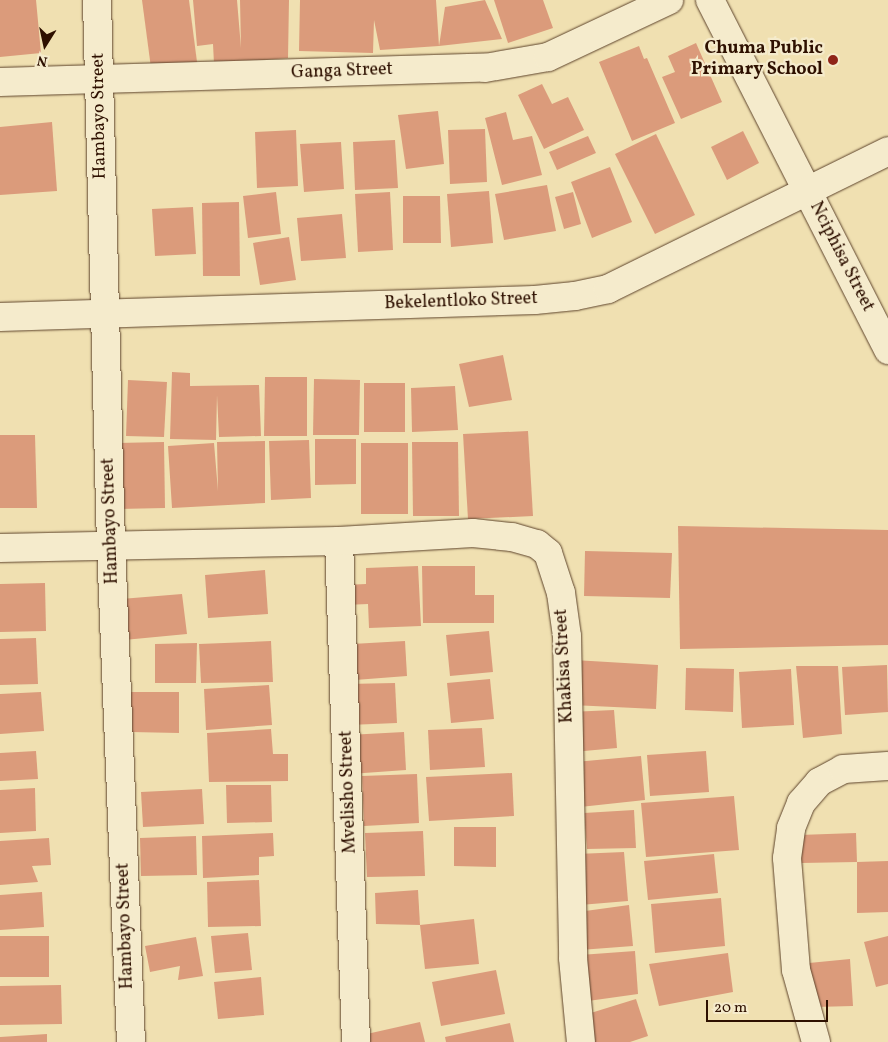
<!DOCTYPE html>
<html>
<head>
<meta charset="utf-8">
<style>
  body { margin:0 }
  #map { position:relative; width:888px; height:1042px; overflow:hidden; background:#f0e0b1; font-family:Vollkorn,serif }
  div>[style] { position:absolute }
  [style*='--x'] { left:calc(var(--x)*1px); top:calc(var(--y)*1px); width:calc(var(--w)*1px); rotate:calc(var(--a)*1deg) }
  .building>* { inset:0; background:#db9b7b }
  .roads { filter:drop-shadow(0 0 1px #5e442c) drop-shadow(0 0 1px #5e442c) }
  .minor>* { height:28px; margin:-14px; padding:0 14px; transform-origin:14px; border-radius:14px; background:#f5ebcc }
  .dots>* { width:14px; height:14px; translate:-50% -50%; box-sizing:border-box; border:2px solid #f5ebcc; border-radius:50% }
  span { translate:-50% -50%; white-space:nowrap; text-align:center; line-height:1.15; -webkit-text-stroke:4.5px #f5ebcc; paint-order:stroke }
  .poi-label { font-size:18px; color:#2e1000; font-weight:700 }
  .right { translate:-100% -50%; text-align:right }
  .street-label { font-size:18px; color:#2e1000 }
  .north { position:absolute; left:20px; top:20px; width:50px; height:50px; -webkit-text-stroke:4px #f5ebcc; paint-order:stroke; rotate:190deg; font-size:14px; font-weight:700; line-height:20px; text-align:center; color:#2e1000 }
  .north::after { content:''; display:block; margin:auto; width:18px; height:22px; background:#2e1000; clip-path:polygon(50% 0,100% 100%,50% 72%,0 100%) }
  .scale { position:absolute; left:706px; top:1000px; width:122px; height:22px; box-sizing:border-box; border:2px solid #2e1000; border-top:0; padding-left:6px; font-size:15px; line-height:18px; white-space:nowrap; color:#2e1000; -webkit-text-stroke:4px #f5ebcc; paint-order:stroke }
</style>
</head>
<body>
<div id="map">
  <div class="building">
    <i style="clip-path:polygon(0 0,36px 0,41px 53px,0 57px)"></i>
    <i style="clip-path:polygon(142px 0,189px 0,197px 62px,151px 68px)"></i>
    <i style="clip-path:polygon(193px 0,237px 0,241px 48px,240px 0,289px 0,288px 58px,214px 64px,213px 44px,197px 46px)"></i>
    <i style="clip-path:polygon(300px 0,436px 0,439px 46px,445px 7px,485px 0,502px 39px,439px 46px,380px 50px,374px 20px,373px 53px,299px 51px)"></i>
    <i style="clip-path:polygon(494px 0,543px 0,553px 28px,508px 43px)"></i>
    <i style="clip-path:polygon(696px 43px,722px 102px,681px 119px,662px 77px,675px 72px,668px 56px)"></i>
    <i style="clip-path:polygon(639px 46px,644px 59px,647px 58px,675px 123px,632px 141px,599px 62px)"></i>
    <i style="clip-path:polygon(542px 84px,552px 104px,568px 97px,584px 130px,544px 149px,518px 95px)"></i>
    <i style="clip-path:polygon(438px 111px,444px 164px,406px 169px,398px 115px)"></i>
    <i style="clip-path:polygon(506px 112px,513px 140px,532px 136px,542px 175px,502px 185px,485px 118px)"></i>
    <i style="clip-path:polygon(52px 122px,57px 191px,0 195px,0 127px)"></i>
    <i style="clip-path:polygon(485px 129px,487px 182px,450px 184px,448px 130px)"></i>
    <i style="clip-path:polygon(296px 130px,298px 186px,257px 188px,255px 132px)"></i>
    <i style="clip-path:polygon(743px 131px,759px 163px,727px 180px,711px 147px)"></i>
    <i style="clip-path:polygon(656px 134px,695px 215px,655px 234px,615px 154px)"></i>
    <i style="clip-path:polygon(588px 136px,596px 153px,557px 170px,549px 152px)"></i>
    <i style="clip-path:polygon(395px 140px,398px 188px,355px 190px,353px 142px)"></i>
    <i style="clip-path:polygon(341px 142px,344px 189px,304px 192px,300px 144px)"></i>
    <i style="clip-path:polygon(610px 167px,632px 222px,592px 238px,571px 182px)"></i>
    <i style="clip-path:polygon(547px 185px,556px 231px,504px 240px,495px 194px)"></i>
    <i style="clip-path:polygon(489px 191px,493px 243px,451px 247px,447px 194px)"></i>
    <i style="clip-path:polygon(276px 192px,281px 234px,248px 238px,243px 196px)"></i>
    <i style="clip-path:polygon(390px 192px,393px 250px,358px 252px,355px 194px)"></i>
    <i style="clip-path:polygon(573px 192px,581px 224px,564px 229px,555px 197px)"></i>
    <i style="clip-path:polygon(403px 196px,440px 196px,441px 243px,403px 243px)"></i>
    <i style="clip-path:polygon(239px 202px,240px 276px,203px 276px,202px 203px)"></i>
    <i style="clip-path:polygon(193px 207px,196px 254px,155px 256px,152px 209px)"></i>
    <i style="clip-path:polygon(342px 214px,346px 258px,301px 261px,297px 218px)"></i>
    <i style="clip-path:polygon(289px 237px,296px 280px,260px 285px,253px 243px)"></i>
    <i style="clip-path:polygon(503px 355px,512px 400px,469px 407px,459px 364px)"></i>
    <i style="clip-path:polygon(172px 372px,190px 373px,190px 386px,259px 385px,261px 436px,219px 437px,217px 395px,216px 440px,170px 439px)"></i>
    <i style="clip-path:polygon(265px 377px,307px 377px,307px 436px,264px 436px)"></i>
    <i style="clip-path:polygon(314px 379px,360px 380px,359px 435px,313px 435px)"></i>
    <i style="clip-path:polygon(128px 380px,167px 382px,164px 437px,126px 436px)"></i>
    <i style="clip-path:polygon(364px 383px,405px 383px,405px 432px,364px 432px)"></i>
    <i style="clip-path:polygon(455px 386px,458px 430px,412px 432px,411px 388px)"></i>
    <i style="clip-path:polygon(528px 431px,533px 516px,468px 519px,463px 434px)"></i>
    <i style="clip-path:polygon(0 435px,35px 435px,37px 508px,0 508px)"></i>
    <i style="clip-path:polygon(315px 439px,356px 439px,356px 484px,315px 485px)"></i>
    <i style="clip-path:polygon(309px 440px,311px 498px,271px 500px,269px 441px)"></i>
    <i style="clip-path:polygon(265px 441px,265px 503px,172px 508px,168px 446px,214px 443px,218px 491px,217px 442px)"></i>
    <i style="clip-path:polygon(164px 442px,165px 508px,118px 509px,117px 443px)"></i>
    <i style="clip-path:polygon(412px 442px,458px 442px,459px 516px,413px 516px)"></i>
    <i style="clip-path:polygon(361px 443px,408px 443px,408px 514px,361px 514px)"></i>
    <i style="clip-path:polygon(678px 526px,888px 530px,888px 645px,680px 649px)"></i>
    <i style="clip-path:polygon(585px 551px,672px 553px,670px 598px,584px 596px)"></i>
    <i style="clip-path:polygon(418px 566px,421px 626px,369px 628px,368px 604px,345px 605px,344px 585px,366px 584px,366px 568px)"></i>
    <i style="clip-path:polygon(422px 566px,475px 566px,475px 595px,494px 595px,494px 623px,423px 623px)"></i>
    <i style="clip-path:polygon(265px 570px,268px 614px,208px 618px,205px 575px)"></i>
    <i style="clip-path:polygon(45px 583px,46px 631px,0 632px,0 584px)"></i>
    <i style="clip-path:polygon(182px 594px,187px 634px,124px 640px,121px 599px)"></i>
    <i style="clip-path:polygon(489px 631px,493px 672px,450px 676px,446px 635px)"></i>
    <i style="clip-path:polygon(36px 638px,38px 684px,0 685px,0 639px)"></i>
    <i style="clip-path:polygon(271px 641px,273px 682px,201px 683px,199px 644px)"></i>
    <i style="clip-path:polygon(405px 641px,407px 676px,355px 680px,352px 644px)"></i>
    <i style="clip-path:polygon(197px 643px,196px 683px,155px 683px,155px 644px)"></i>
    <i style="clip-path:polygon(574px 660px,658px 665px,656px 709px,572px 705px)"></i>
    <i style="clip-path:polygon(887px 665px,888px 712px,845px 715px,842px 667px)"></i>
    <i style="clip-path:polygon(796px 666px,838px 666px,842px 734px,803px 738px)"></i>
    <i style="clip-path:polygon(686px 668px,734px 669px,733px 712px,685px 710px)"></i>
    <i style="clip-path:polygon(791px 669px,794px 725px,742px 728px,739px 672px)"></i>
    <i style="clip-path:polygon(490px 679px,494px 719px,451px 723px,447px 683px)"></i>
    <i style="clip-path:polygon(395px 683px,397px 723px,349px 725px,347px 684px)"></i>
    <i style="clip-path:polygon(269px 685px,272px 725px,206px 730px,204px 689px)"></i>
    <i style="clip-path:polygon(41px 692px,44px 731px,0 734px,0 694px)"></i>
    <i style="clip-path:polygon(131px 692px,179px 692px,179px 733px,131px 732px)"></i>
    <i style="clip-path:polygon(614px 710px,617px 748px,573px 752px,569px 712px)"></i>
    <i style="clip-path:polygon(482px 728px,485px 767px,430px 770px,428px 730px)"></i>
    <i style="clip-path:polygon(271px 729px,273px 754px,288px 754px,288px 781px,209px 782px,207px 733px)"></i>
    <i style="clip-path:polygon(404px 732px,406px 770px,350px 774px,348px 735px)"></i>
    <i style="clip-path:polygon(36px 751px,38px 779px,0 781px,0 753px)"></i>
    <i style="clip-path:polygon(706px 751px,709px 792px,650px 796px,647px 755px)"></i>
    <i style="clip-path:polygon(641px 756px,645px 800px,580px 807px,575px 762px)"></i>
    <i style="clip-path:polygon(512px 773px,514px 816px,429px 821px,426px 777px)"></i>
    <i style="clip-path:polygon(417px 774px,419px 823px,364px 826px,362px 776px)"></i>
    <i style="clip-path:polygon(226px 785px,271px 785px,272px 822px,227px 823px)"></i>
    <i style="clip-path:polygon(35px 788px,36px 831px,0 833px,0 790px)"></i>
    <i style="clip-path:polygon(202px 789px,204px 824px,143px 827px,141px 792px)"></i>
    <i style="clip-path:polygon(734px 796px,739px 850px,646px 857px,641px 803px)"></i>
    <i style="clip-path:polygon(634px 810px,636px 848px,587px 849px,584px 813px)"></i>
    <i style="clip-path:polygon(454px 827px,496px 827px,496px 867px,454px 866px)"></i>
    <i style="clip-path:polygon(423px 831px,425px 876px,367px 877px,365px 833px)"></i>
    <i style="clip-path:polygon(273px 833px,274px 856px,259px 857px,259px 875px,203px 878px,202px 836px)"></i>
    <i style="clip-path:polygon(856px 833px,857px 862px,801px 863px,799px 835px)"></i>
    <i style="clip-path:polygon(196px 836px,197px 875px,141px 876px,140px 838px)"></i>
    <i style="clip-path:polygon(49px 838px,51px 865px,32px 866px,38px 882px,0 885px,0 841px)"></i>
    <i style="clip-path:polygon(624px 852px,628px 901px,580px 905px,577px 854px)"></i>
    <i style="clip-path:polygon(714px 854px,718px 893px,648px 900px,644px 861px)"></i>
    <i style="clip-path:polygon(888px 861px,888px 912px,857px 913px,857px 862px)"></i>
    <i style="clip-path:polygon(259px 880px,261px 926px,208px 927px,207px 882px)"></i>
    <i style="clip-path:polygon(418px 890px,420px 925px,376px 924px,375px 893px)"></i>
    <i style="clip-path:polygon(42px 892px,44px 927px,0 930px,0 895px)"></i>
    <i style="clip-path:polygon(721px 898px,725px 946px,655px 953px,651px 904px)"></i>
    <i style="clip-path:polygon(629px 905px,633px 946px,580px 950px,578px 912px)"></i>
    <i style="clip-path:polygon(474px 919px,479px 964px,425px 969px,420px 925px)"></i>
    <i style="clip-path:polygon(248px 933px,252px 970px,215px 973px,211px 936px)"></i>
    <i style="clip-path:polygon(0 936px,49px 936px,49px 977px,0 977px)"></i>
    <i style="clip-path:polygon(888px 936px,888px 984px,876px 987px,864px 942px)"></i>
    <i style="clip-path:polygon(196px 937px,203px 976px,178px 980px,180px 966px,150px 972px,145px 946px)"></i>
    <i style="clip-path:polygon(635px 951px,638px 994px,588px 1001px,580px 955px)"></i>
    <i style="clip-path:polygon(728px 953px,733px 992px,659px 1006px,649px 964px)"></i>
    <i style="clip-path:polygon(850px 959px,853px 1006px,815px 1007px,809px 963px)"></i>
    <i style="clip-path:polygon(496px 970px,505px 1014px,441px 1026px,432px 982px)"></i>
    <i style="clip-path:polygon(261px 977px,264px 1015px,218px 1019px,214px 982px)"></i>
    <i style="clip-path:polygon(61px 985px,62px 1024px,0 1025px,0 986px)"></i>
    <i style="clip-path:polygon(636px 999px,648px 1036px,630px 1042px,590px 1042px,581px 1016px)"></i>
    <i style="clip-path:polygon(420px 1022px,425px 1042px,360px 1042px,358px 1036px)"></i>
    <i style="clip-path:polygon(510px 1023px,514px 1042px,446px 1042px,445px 1037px)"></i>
    <i style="clip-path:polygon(47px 1034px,47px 1042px,0 1042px,0 1037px)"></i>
  </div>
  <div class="roads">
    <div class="minor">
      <i style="--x:97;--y:0;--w:545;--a:88.53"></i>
      <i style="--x:111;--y:545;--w:497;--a:87.7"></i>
      <i style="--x:710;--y:0;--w:393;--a:63"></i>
      <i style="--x:0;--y:82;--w:485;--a:-1.7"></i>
      <i style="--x:485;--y:68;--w:64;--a:-9.9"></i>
      <i style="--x:548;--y:57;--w:134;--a:-25.2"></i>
      <i style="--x:0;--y:317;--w:535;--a:-1.82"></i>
      <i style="--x:535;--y:300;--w:40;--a:-5.7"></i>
      <i style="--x:575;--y:296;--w:34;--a:-12"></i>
      <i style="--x:608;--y:289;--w:312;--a:-26.2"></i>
      <i style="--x:339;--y:541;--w:501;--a:88.06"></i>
      <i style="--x:0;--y:548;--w:339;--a:-1.2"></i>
      <i style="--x:339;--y:541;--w:134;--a:-3.4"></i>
      <i style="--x:473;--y:533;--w:39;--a:6"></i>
      <i style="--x:512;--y:537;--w:26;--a:16"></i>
      <i style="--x:537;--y:544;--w:14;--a:39"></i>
      <i style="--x:548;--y:553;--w:42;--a:72"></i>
      <i style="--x:561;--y:593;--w:43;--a:82.1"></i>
      <i style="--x:567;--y:636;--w:322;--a:88.9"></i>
      <i style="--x:573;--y:958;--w:84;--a:84.6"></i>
      <i style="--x:816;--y:1042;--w:75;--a:-105.5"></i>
      <i style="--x:796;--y:970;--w:112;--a:-94.6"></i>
      <i style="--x:787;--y:858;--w:30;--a:-82"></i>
      <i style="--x:791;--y:828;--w:27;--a:-68"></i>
      <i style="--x:801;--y:803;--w:28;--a:-49"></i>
      <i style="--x:819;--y:782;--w:27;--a:-28"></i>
      <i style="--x:843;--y:769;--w:45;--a:-3.8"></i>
    </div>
  </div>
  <div class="dots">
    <i style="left:833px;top:60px;background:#8f2418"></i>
  </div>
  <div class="poi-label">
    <span class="right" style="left:823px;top:60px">Chuma Public<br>Primary School</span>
  </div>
  <div class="street-label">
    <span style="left:342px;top:72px;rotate:-2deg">Ganga Street</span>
    <span style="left:100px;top:116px;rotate:-91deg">Hambayo Street</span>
    <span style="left:841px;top:257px;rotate:63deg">Nciphisa Street</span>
    <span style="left:461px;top:302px;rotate:-2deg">Bekelentloko Street</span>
    <span style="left:111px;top:521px;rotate:-92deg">Hambayo Street</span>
    <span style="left:565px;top:666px;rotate:-93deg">Khakisa Street</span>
    <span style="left:349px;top:792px;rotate:-92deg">Mvelisho Street</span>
    <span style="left:126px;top:926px;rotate:-92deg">Hambayo Street</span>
  </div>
  <div class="north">N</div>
  <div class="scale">20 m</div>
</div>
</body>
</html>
